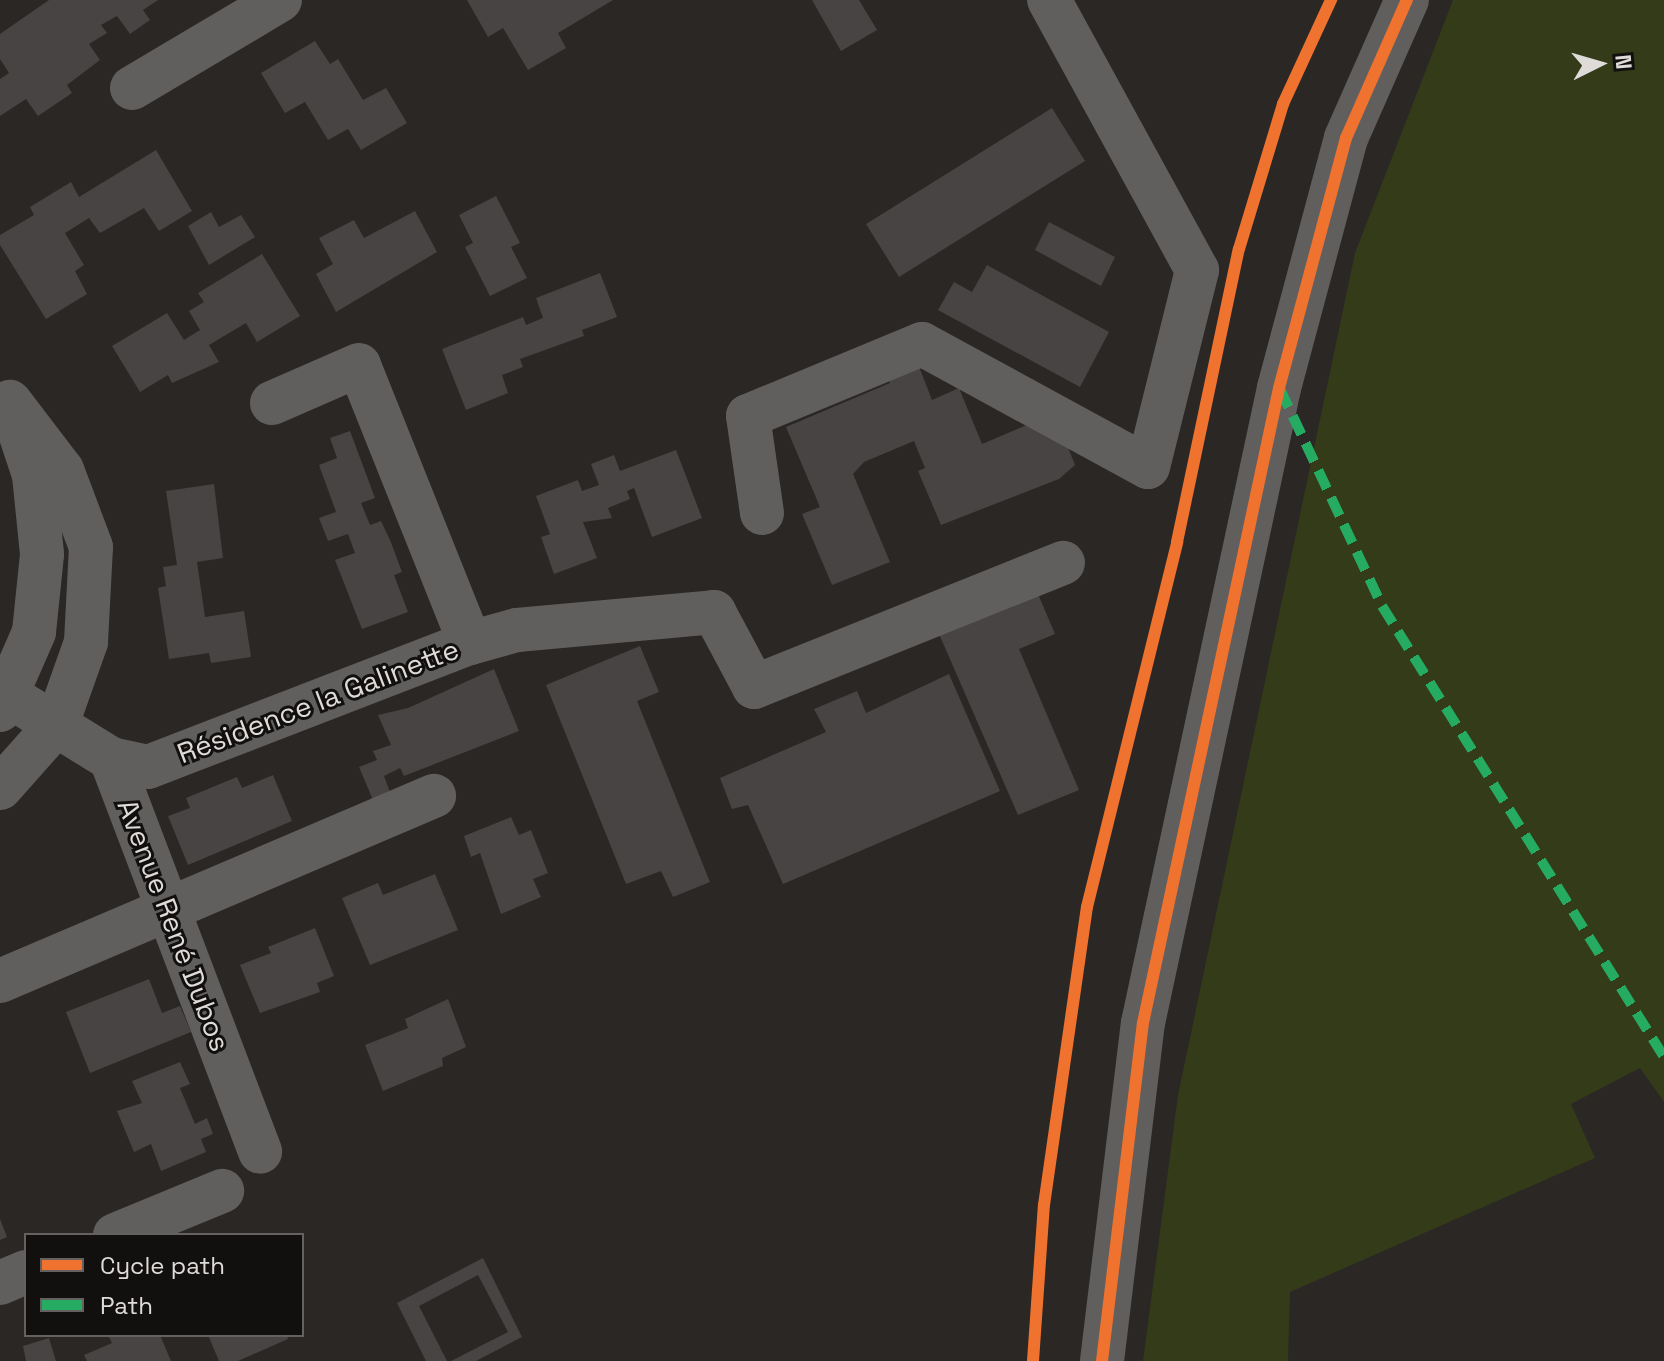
<!DOCTYPE html>
<html>
<head>
<meta charset="utf-8">
<style>
  body { margin:0 }
  #map { position:relative; width:1664px; height:1361px; overflow:hidden; background:#2a2725; font-family:"Space Grotesk",sans-serif }
  div>[style] { position:absolute }
  [style*='--x'] { left:calc(var(--x)*1px); top:calc(var(--y)*1px); width:calc(var(--w)*1px); rotate:calc(var(--a)*1deg) }
  .green>* { inset:0; background:#343b19 }
  .building>* { inset:0; background:#474443 }
  .minor>* { height:44px; margin:-22px; padding:0 22px; transform-origin:22px; border-radius:22px; background:#615f5e }
  .quiet>* { height:10px; margin-top:-5px; transform-origin:0; background:repeating-linear-gradient(90deg,#26ab63 0 20px,transparent 0 30px) }
  .cycleway>* { height:12px; margin:-6px; padding:0 6px; transform-origin:6px; border-radius:6px; background:#ef722f }
  span { translate:-50% -50%; white-space:nowrap; text-align:center; line-height:1.15; -webkit-text-stroke:6px #12100f; paint-order:stroke }
  .street-label { font-size:28px; color:#dfdbd9 }
  .legend { position:absolute; left:24px; top:1233px; width:280px; height:104px; box-sizing:border-box; background:#12100f; border:2px solid #646160; margin:0; padding:10px 14px; list-style:none; font-size:24px; color:#dfdbd9 }
  .legend li { display:flex; align-items:center; gap:16px; height:40px }
  .legend b { width:40px; border:2px solid #646160 }
  .north { position:absolute; left:1560px; top:24px; width:80px; height:80px; -webkit-text-stroke:6px #12100f; paint-order:stroke; rotate:85deg; font-size:22px; font-weight:700; line-height:32px; text-align:center; color:#dfdbd9 }
  .north::after { content:''; display:block; margin:auto; width:28px; height:36px; background:#dfdbd9; clip-path:polygon(50% 0,100% 100%,50% 72%,0 100%) }
</style>
</head>
<body>
<div id="map">
  <div class="green">
    <i style="clip-path:polygon(1453px 0,1664px 0,1664px 1102px,1640px 1068px,1571px 1104px,1595px 1158px,1290px 1292px,1288px 1361px,1143px 1361px,1178px 1095px,1355px 253px)"></i>
  </div>
  <div class="building">
    <i style="clip-path:polygon(49px 0,158px 0,143px 10px,150px 20px,130px 34px,117px 16px,101px 25px,107px 33px,89px 44px,100px 60px,67px 85px,72px 93px,38px 116px,26px 99px,0 116px,0 79px,9px 73px,0 59px,0 34px)"></i>
    <i style="clip-path:polygon(467px 0,613px 0,558px 33px,566px 48px,528px 70px,503px 28px,488px 37px)"></i>
    <i style="clip-path:polygon(812px 0,859px 0,877px 30px,841px 51px)"></i>
    <i style="clip-path:polygon(315px 41px,330px 64px,338px 59px,363px 100px,386px 88px,407px 123px,361px 150px,348px 129px,328px 140px,305px 102px,285px 113px,261px 73px)"></i>
    <i style="clip-path:polygon(1052px 108px,1085px 161px,899px 277px,866px 224px)"></i>
    <i style="clip-path:polygon(156px 150px,192px 211px,159px 231px,144px 208px,100px 233px,89px 218px,65px 233px,84px 265px,75px 271px,87px 294px,46px 319px,0 245px,0 235px,34px 215px,30px 207px,71px 182px,79px 197px)"></i>
    <i style="clip-path:polygon(496px 196px,520px 243px,511px 247px,527px 278px,490px 296px,465px 247px,473px 243px,459px 215px)"></i>
    <i style="clip-path:polygon(415px 211px,437px 252px,336px 312px,316px 274px,333px 264px,319px 238px,354px 220px,364px 238px)"></i>
    <i style="clip-path:polygon(211px 212px,219px 227px,241px 215px,255px 237px,209px 265px,188px 226px)"></i>
    <i style="clip-path:polygon(1049px 222px,1115px 257px,1101px 286px,1035px 250px)"></i>
    <i style="clip-path:polygon(262px 254px,300px 316px,257px 342px,246px 323px,209px 345px,219px 362px,172px 383px,168px 375px,140px 392px,112px 346px,167px 313px,184px 340px,200px 330px,189px 311px,204px 302px,198px 293px)"></i>
    <i style="clip-path:polygon(987px 265px,1109px 332px,1080px 387px,938px 310px,954px 282px,972px 292px)"></i>
    <i style="clip-path:polygon(600px 273px,617px 317px,582px 330px,584px 336px,520px 359px,523px 367px,502px 375px,508px 393px,466px 410px,442px 349px,523px 317px,526px 325px,543px 318px,536px 298px)"></i>
    <i style="clip-path:polygon(918px 364px,932px 400px,959px 388px,982px 444px,1034px 422px,1057px 420px,1075px 465px,1059px 479px,941px 525px,918px 471px,925px 468px,914px 441px,864px 462px,853px 474px,890px 562px,832px 585px,802px 514px,820px 507px,786px 427px,890px 383px,888px 377px)"></i>
    <i style="clip-path:polygon(350px 431px,375px 498px,361px 503px,370px 525px,381px 521px,390px 540px,402px 572px,394px 575px,408px 612px,362px 629px,335px 560px,355px 553px,348px 534px,328px 541px,319px 518px,336px 512px,319px 465px,337px 458px,330px 438px)"></i>
    <i style="clip-path:polygon(676px 450px,702px 518px,652px 537px,634px 488px,627px 491px,630px 499px,608px 508px,612px 518px,583px 522px,597px 558px,554px 574px,541px 537px,550px 534px,536px 496px,578px 480px,582px 491px,599px 485px,591px 464px,614px 455px,620px 471px)"></i>
    <i style="clip-path:polygon(214px 484px,223px 558px,197px 562px,205px 617px,244px 611px,251px 657px,211px 663px,209px 653px,169px 659px,158px 588px,166px 586px,163px 567px,177px 565px,166px 491px)"></i>
    <i style="clip-path:polygon(1038px 594px,1055px 634px,1019px 649px,1079px 790px,1018px 815px,939px 634px)"></i>
    <i style="clip-path:polygon(640px 646px,659px 692px,637px 701px,710px 882px,673px 897px,661px 871px,626px 884px,546px 685px)"></i>
    <i style="clip-path:polygon(494px 669px,519px 731px,404px 776px,400px 768px,384px 776px,393px 800px,376px 807px,359px 767px,377px 760px,373px 751px,391px 745px,378px 715px,408px 708px)"></i>
    <i style="clip-path:polygon(949px 674px,1000px 791px,783px 884px,748px 805px,732px 809px,720px 778px,826px 732px,814px 709px,857px 691px,866px 713px)"></i>
    <i style="clip-path:polygon(273px 775px,292px 821px,188px 865px,168px 816px,190px 808px,186px 798px,237px 777px,242px 788px)"></i>
    <i style="clip-path:polygon(511px 817px,519px 835px,531px 830px,548px 873px,533px 879px,541px 897px,501px 914px,480px 853px,471px 857px,464px 836px)"></i>
    <i style="clip-path:polygon(435px 874px,458px 930px,370px 965px,342px 898px,378px 883px,383px 895px)"></i>
    <i style="clip-path:polygon(315px 928px,334px 976px,317px 983px,320px 992px,260px 1013px,240px 965px,271px 953px,268px 947px)"></i>
    <i style="clip-path:polygon(149px 979px,162px 1013px,180px 1006px,191px 1032px,90px 1073px,66px 1012px)"></i>
    <i style="clip-path:polygon(448px 999px,466px 1047px,442px 1058px,443px 1066px,383px 1091px,365px 1045px,408px 1028px,405px 1019px)"></i>
    <i style="clip-path:polygon(180px 1062px,190px 1084px,180px 1088px,195px 1124px,207px 1118px,213px 1134px,201px 1139px,206px 1152px,161px 1171px,151px 1144px,134px 1152px,117px 1111px,142px 1103px,132px 1081px)"></i>
    <i style="clip-path:polygon(0 1219px,7px 1237px,0 1240px)"></i>
    <i style="clip-path:polygon(483px 1258px,522px 1337px,476px 1361px,451px 1361px,508px 1332px,478px 1275px,419px 1306px,447px 1361px,426px 1361px,397px 1303px)"></i>
    <i style="clip-path:polygon(108px 1335px,160px 1335px,171px 1361px,87px 1361px,84px 1355px,112px 1343px)"></i>
    <i style="clip-path:polygon(208px 1335px,287px 1335px,288px 1339px,238px 1361px,219px 1361px)"></i>
    <i style="clip-path:polygon(49px 1338px,56px 1361px,26px 1361px,23px 1346px)"></i>
  </div>
  <div class="minor">
    <i style="--x:132;--y:88;--w:172;--a:-30.7"></i>
    <i style="--x:762;--y:513;--w:98;--a:-98.2"></i>
    <i style="--x:748;--y:416;--w:188;--a:-22.5"></i>
    <i style="--x:922;--y:344;--w:257;--a:28.6"></i>
    <i style="--x:1148;--y:467;--w:203;--a:-76"></i>
    <i style="--x:1197;--y:270;--w:308;--a:-118.7"></i>
    <i style="--x:470;--y:643;--w:49;--a:-15.5"></i>
    <i style="--x:517;--y:630;--w:198;--a:-5.2"></i>
    <i style="--x:714;--y:612;--w:85;--a:61.9"></i>
    <i style="--x:754;--y:687;--w:333;--a:-21.9"></i>
    <i style="--x:9;--y:696;--w:120;--a:31.7"></i>
    <i style="--x:111;--y:759;--w:420;--a:69.2"></i>
    <i style="--x:0;--y:710;--w:85;--a:-66.4"></i>
    <i style="--x:34;--y:632;--w:78;--a:-84.1"></i>
    <i style="--x:42;--y:554;--w:79;--a:-95.8"></i>
    <i style="--x:34;--y:475;--w:51;--a:-108.4"></i>
    <i style="--x:111;--y:759;--w:38;--a:12"></i>
    <i style="--x:148;--y:767;--w:345;--a:-21.1"></i>
    <i style="--x:470;--y:643;--w:299;--a:-111.8"></i>
    <i style="--x:359;--y:365;--w:95;--a:156.4"></i>
    <i style="--x:0;--y:788;--w:86;--a:-48.3"></i>
    <i style="--x:57;--y:724;--w:87;--a:-70.5"></i>
    <i style="--x:86;--y:642;--w:95;--a:-87"></i>
    <i style="--x:91;--y:547;--w:82;--a:-110.6"></i>
    <i style="--x:62;--y:470;--w:86;--a:-127.4"></i>
    <i style="--x:0;--y:981;--w:472;--a:-23.1"></i>
    <i style="--x:115;--y:1235;--w:116;--a:-22.4"></i>
    <i style="--x:0;--y:1283;--w:28;--a:-23"></i>
    <i style="--x:1102;--y:1361;--w:340;--a:-83.1"></i>
    <i style="--x:1143;--y:1023;--w:649;--a:-77.91"></i>
    <i style="--x:1279;--y:388;--w:259;--a:-75"></i>
    <i style="--x:1346;--y:138;--w:151;--a:-66.2"></i>
  </div>
  <div class="quiet">
    <i style="--x:1280;--y:389;--w:240;--a:64.8"></i>
    <i style="--x:1382;--y:606;--w:532;--a:57.98"></i>
  </div>
  <div class="cycleway">
    <i style="--x:1033;--y:1361;--w:156;--a:-86"></i>
    <i style="--x:1044;--y:1205;--w:301;--a:-81.8"></i>
    <i style="--x:1087;--y:907;--w:376;--a:-76.1"></i>
    <i style="--x:1177;--y:542;--w:299;--a:-78.1"></i>
    <i style="--x:1239;--y:249;--w:152;--a:-73.1"></i>
    <i style="--x:1283;--y:104;--w:115;--a:-65.2"></i>
    <i style="--x:1102;--y:1361;--w:340;--a:-83.1"></i>
    <i style="--x:1143;--y:1023;--w:649;--a:-77.91"></i>
    <i style="--x:1279;--y:388;--w:259;--a:-75"></i>
    <i style="--x:1346;--y:138;--w:151;--a:-66.2"></i>
  </div>
  <div class="street-label">
    <span style="left:318px;top:701px;rotate:-21deg">Résidence la Galinette</span>
    <span style="left:174px;top:925px;rotate:69deg">Avenue René Dubos</span>
  </div>
  <ul class="legend">
  <li><b style="height:10px;background:#ef722f"></b>Cycle path</li>
  <li><b style="height:10px;background:#26ab63"></b>Path</li>
  </ul>
  <div class="north">N</div>
</div>
</body>
</html>
